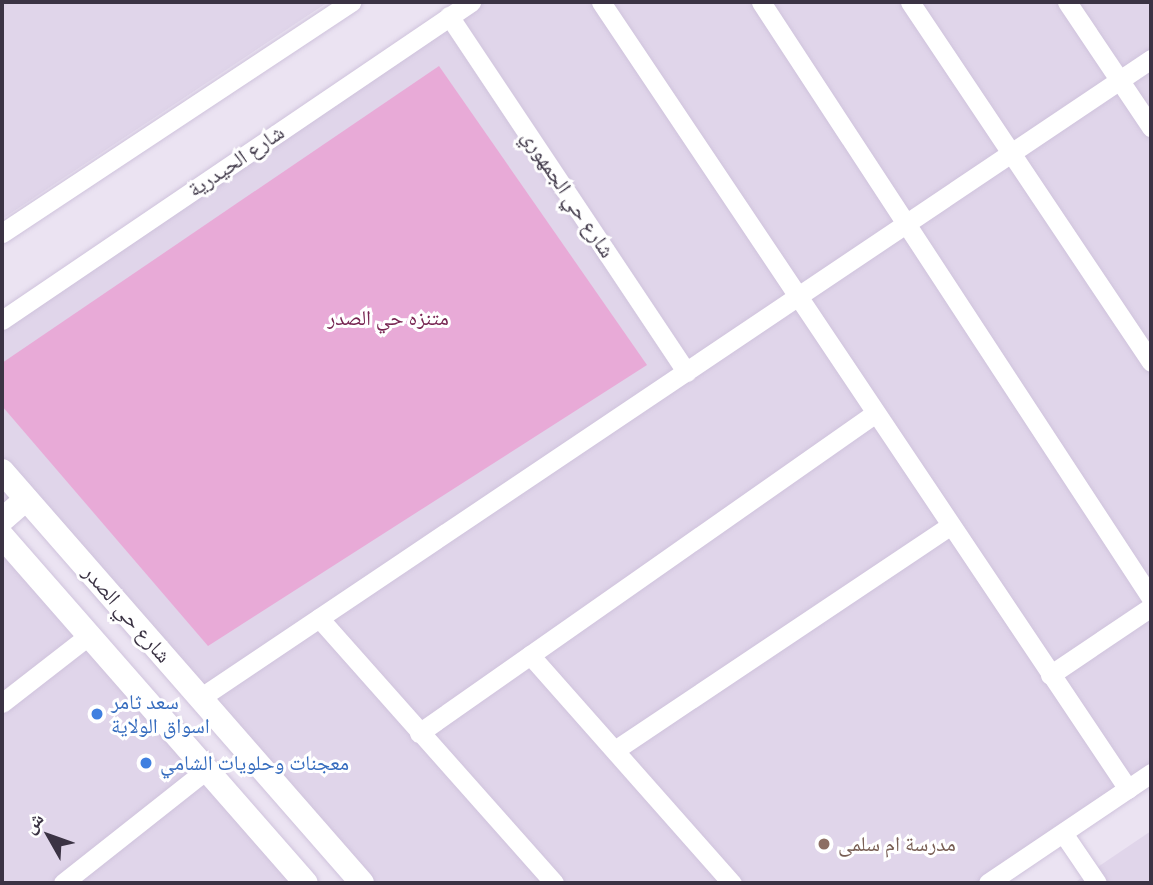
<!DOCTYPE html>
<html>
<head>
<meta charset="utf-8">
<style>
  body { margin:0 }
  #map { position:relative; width:1153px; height:885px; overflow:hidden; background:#ebe3f2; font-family:"Archivo Narrow","Noto Naskh Arabic",sans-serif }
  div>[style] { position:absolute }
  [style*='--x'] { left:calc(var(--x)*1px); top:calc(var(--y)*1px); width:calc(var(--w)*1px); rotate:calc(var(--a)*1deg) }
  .residential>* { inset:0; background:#e0d5ea }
  .green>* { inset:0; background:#e8aad7 }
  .roads { filter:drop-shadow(0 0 2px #cfc3dc) drop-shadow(0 0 2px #cfc3dc) }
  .minor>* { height:19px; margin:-9.5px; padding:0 9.5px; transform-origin:9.5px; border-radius:9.5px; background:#fff }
  .tertiary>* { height:24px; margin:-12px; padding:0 12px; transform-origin:12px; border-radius:12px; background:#fff }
  .dots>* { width:19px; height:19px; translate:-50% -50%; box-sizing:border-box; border:4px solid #fff; border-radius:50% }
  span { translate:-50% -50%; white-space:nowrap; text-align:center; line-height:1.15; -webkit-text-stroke:6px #fff; paint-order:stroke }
  .street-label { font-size:21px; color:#3b3344 }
  .park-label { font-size:21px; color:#772552 }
  .shop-label { font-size:21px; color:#366cbe }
  .left { translate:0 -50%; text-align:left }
  .education-label { font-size:21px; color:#785e54 }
  .frame { position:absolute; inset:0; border:4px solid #3b3344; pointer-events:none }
  .north { position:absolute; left:14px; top:801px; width:70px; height:70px; -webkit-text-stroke:5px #fff; paint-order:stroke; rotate:310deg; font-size:19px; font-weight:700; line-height:28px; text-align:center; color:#3b3344 }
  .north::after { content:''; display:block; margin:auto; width:24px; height:32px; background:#3b3344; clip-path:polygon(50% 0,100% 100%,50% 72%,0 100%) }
</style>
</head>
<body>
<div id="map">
  <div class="residential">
    <i style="clip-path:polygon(2px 2px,328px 2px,2px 219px)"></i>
    <i style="clip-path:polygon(474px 2px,1151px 2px,1151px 777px,994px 883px,365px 883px,2px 468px,2px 322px)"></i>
    <i style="clip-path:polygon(2px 551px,296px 883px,2px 883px)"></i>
    <i style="clip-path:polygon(1151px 831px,1151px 883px,1074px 883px)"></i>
  </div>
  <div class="green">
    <i style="clip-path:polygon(439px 66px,647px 365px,208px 646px,2px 406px,2px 363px)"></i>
  </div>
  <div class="roads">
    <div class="minor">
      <i style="--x:601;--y:2;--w:947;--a:56.19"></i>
      <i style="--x:761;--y:2;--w:712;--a:56.8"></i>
      <i style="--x:910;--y:2;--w:433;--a:56.2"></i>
      <i style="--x:1067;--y:2;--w:151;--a:56.1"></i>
      <i style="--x:449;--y:16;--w:428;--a:56.3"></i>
      <i style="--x:2;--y:233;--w:419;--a:-33.5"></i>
      <i style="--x:2;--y:320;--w:567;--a:-34.14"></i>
      <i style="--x:319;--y:618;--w:354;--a:48.4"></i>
      <i style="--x:530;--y:655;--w:305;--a:48.5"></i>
      <i style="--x:1050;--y:675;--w:122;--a:-34"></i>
      <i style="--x:200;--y:698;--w:1146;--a:-33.9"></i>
      <i style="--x:2;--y:703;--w:109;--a:-37.9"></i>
      <i style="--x:419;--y:733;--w:556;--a:-35.03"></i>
      <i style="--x:615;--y:750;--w:403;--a:-33.8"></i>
      <i style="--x:1063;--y:833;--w:60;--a:55.8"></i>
      <i style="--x:63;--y:883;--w:181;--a:-38.3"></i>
      <i style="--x:988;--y:883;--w:197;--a:-34"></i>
    </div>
    <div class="tertiary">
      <i style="--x:2;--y:471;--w:547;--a:48.85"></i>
      <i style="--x:2;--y:520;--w:32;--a:-41"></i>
      <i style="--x:2;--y:536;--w:461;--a:48.8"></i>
    </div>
  </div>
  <div class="dots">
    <i style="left:97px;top:714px;background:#3f7fe0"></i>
    <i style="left:146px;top:763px;background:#3f7fe0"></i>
    <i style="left:824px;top:844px;background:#8d6e63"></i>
  </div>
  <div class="street-label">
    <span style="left:236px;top:161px;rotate:-34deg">شارع الحيدرية</span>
    <span style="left:568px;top:194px;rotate:56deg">شارع حي الجمهوري</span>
    <span style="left:127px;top:614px;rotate:49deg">شارع حي الصدر</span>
  </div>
  <div class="park-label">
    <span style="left:388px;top:318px">متنزه حي الصدر</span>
  </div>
  <div class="shop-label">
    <span class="left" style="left:111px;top:714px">سعد ثامر<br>اسواق الولاية</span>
    <span class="left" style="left:160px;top:763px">معجنات وحلويات الشامي</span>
  </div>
  <div class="education-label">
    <span class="left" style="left:838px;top:844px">مدرسة ام سلمى</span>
  </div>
  <div class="frame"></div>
  <div class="north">ش</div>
</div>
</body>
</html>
